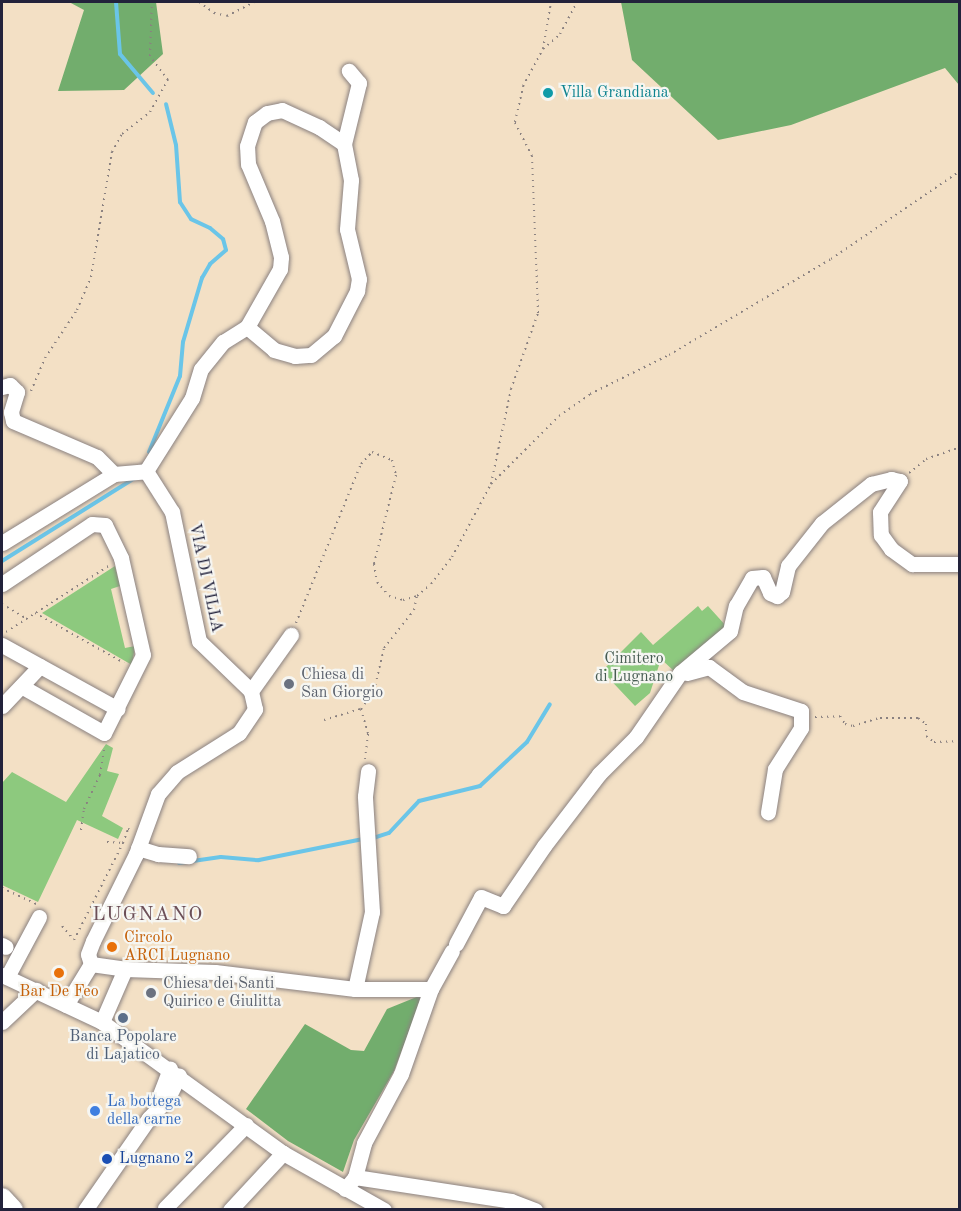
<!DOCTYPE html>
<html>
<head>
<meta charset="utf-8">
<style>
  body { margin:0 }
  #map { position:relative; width:961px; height:1211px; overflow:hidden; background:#f3e0c5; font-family:"Old Standard TT",serif }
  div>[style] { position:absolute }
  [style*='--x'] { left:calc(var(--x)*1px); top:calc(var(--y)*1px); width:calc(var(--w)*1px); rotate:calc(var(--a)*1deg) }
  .green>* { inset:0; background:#8dc97e }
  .forest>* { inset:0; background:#72ad6d }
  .stream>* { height:4px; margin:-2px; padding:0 2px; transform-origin:2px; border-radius:2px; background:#6ac5e8 }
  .path>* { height:2px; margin-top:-1px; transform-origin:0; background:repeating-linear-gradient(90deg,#8a8180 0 1.5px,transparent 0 6px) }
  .roads { filter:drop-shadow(0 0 2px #8a8180) drop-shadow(0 0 2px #8a8180) }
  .minor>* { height:15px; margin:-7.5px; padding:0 7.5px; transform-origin:7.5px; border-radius:7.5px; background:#fff }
  .major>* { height:20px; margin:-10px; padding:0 10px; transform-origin:10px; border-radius:10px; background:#fff }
  .dots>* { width:16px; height:16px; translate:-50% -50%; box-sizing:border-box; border:3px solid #f6f6f2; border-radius:50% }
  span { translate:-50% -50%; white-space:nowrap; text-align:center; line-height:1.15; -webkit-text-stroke:4.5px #f6f6f2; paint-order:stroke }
  .culture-label { font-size:16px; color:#0d838f }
  .left { translate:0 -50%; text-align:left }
  .street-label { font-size:16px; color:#22223b }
  .park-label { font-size:16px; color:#475c52 }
  .worship-label { font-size:16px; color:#5b616d }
  .food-label { font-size:16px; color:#c56008 }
  .service-label { font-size:16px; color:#4e5e75 }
  .shop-label { font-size:16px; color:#366cbe }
  .transit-label { font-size:16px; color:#164399 }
  .quarter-label { font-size:20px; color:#6c4f57; letter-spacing:1.5px }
  .frame { position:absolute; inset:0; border:3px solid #22223b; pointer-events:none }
</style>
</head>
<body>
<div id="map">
  <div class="green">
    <i style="clip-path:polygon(115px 566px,120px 586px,111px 589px,125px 648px,135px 646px,132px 665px,42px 613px)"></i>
    <i style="clip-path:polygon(698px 606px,702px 611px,708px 606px,727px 627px,675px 672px,661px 659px,650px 693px,635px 706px,602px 671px,641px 632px,653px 645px)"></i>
    <i style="clip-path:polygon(106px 744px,113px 748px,107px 771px,119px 774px,102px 816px,123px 828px,118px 839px,77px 820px,38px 902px,2px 885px,2px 783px,12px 772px,66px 802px)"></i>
  </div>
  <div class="forest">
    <i style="clip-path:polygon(69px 2px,156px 2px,163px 54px,124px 90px,58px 91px,84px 10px)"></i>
    <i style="clip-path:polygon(621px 2px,959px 2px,959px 85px,945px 68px,791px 125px,718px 140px,632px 60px)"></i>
    <i style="clip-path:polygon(419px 996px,422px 998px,394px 1071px,354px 1140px,343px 1172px,288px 1141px,246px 1109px,305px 1024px,351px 1050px,364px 1051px,387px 1009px)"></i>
  </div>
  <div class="stream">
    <i style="--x:116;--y:2;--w:52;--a:85.6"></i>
    <i style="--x:120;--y:54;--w:51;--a:49.8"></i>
    <i style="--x:149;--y:452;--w:82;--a:-67.8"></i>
    <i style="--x:180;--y:376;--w:34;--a:-85"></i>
    <i style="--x:183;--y:342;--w:67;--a:-73.5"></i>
    <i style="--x:202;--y:278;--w:16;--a:-60"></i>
    <i style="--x:210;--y:264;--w:21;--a:-41"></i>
    <i style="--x:226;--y:250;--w:11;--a:-105"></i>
    <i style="--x:223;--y:239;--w:17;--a:-140"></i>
    <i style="--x:210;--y:228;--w:21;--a:-155"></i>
    <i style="--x:191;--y:219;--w:20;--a:-123"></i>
    <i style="--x:180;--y:202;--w:57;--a:-94"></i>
    <i style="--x:176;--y:145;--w:42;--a:-103.7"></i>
    <i style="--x:2;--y:561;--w:157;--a:-32"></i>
    <i style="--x:370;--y:839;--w:20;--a:-18"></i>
    <i style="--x:389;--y:833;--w:44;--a:-46.8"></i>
    <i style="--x:419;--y:801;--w:63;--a:-13.8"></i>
    <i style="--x:480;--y:786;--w:64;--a:-43.1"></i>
    <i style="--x:527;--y:742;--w:44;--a:-58.8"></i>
    <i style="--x:179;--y:863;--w:42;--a:-8.1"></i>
    <i style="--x:221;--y:857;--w:38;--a:5"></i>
    <i style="--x:259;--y:860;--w:106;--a:-11.4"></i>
  </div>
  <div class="path">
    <i style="--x:199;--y:2;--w:19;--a:36"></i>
    <i style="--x:214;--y:13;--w:13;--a:13"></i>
    <i style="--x:227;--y:16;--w:31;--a:-27"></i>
    <i style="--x:543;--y:49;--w:23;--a:-41"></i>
    <i style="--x:560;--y:34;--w:36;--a:-62"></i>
    <i style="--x:31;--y:391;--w:36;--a:-67"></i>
    <i style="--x:45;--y:358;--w:58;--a:-56.3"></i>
    <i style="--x:77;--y:310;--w:36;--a:-67"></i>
    <i style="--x:91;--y:277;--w:127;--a:-80.5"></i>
    <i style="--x:112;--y:152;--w:21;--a:-61"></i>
    <i style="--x:122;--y:134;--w:36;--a:-38"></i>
    <i style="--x:150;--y:112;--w:37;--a:-61"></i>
    <i style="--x:168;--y:80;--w:30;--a:-127"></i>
    <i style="--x:150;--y:56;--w:54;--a:-87.9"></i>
    <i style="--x:909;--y:473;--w:22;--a:-39"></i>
    <i style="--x:926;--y:459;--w:36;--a:-19"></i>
    <i style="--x:491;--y:484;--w:96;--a:-45"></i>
    <i style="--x:559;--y:416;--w:38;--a:-35"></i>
    <i style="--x:590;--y:394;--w:88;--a:-26.3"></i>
    <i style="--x:669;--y:355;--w:188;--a:-30.7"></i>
    <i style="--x:831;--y:259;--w:156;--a:-34.3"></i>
    <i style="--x:2;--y:604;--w:27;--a:31"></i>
    <i style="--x:35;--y:613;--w:102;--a:29.3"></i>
    <i style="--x:296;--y:623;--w:172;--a:-67.8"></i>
    <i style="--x:361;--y:464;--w:16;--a:-47"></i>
    <i style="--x:372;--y:452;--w:22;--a:22"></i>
    <i style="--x:392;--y:460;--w:16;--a:75"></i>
    <i style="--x:396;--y:475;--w:92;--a:103.9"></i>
    <i style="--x:374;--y:564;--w:18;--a:81"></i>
    <i style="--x:377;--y:582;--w:18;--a:49"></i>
    <i style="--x:389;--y:596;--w:15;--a:16"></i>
    <i style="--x:403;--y:600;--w:15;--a:-16"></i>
    <i style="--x:417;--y:596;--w:18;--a:-41"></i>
    <i style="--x:431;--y:584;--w:34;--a:-52"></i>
    <i style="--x:452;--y:557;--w:83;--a:-61.9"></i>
    <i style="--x:491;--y:484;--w:97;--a:-78.1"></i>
    <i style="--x:511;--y:389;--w:81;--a:-70.4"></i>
    <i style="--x:538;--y:313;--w:157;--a:-92.2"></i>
    <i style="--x:532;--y:156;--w:38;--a:-117"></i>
    <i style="--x:515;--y:122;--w:37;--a:-77"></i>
    <i style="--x:523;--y:86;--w:42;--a:-61.6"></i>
    <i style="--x:543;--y:49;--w:48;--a:-80.3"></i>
    <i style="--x:6;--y:632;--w:124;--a:-32.8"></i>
    <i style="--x:361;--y:709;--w:26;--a:74"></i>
    <i style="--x:368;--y:734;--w:25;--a:97"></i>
    <i style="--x:815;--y:717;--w:25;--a:-2"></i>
    <i style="--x:840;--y:716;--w:9;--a:58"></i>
    <i style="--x:845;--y:724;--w:8;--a:14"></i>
    <i style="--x:853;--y:726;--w:28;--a:-17"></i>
    <i style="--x:880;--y:718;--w:38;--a:0"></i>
    <i style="--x:918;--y:718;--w:10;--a:37"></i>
    <i style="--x:926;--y:724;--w:12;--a:90"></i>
    <i style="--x:926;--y:736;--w:10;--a:37"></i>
    <i style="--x:934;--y:742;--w:26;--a:-2"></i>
    <i style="--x:324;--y:720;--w:39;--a:-17"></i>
    <i style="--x:361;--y:709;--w:22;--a:-54"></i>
    <i style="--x:374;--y:691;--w:44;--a:-76.9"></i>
    <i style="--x:384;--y:648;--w:48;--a:-51.7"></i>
    <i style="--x:414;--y:610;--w:14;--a:-78"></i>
    <i style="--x:960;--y:774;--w:10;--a:90"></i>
    <i style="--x:81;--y:830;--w:21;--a:-82"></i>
    <i style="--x:84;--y:809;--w:38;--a:-65"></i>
    <i style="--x:100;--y:775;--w:30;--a:-81"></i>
    <i style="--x:107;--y:842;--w:16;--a:4"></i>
    <i style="--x:123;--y:843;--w:15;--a:-70"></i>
    <i style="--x:128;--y:829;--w:3;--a:18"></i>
    <i style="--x:2;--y:888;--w:38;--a:25"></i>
    <i style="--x:62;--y:926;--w:18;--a:49"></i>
    <i style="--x:74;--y:940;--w:109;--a:-63.2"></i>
  </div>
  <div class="roads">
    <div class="minor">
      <i style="--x:247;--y:327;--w:35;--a:40"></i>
      <i style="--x:274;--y:350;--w:22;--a:16"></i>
      <i style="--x:295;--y:356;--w:16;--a:-4"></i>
      <i style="--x:311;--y:355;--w:30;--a:-40"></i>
      <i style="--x:334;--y:336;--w:51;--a:-62.9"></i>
      <i style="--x:357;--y:291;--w:12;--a:-81"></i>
      <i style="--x:359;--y:279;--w:51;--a:-103.5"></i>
      <i style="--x:347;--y:229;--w:49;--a:-85.3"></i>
      <i style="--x:351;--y:180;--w:37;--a:-101"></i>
      <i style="--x:344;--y:144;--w:63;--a:-76.2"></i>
      <i style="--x:359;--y:83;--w:16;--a:-130"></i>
      <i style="--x:2;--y:387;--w:8;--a:-14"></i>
      <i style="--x:10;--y:385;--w:10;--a:45"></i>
      <i style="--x:17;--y:392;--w:21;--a:107"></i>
      <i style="--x:11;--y:412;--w:9;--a:77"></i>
      <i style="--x:13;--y:421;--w:91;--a:23.2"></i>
      <i style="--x:97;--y:457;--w:24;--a:45"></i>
      <i style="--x:146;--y:471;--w:86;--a:-57.8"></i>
      <i style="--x:192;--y:398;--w:30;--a:-73"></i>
      <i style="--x:201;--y:369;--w:35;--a:-51"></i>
      <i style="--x:223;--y:342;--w:28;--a:-32"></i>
      <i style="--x:247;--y:327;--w:67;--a:-60.4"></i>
      <i style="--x:280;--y:269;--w:12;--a:-85"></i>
      <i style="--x:281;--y:257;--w:37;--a:-104"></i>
      <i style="--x:272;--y:221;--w:62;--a:-112.8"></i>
      <i style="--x:248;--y:164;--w:18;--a:-93"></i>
      <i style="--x:247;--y:146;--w:25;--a:-72"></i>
      <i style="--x:255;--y:122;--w:15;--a:-37"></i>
      <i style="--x:267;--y:113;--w:15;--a:-11"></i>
      <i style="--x:282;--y:110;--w:41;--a:24.7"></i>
      <i style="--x:319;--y:127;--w:30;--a:34"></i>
      <i style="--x:2;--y:543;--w:132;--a:-31.6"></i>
      <i style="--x:114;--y:474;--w:32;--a:-5"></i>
      <i style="--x:2;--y:584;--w:108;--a:-33.7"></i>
      <i style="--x:92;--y:524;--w:13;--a:4"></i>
      <i style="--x:105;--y:525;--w:37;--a:64"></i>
      <i style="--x:121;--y:558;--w:99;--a:77.2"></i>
      <i style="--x:143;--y:655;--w:87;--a:116.6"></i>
      <i style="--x:104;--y:733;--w:95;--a:-150.5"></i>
      <i style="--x:2;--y:645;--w:132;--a:28.9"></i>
      <i style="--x:687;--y:673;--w:23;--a:-15"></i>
      <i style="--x:709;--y:667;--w:42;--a:36.3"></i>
      <i style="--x:743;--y:692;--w:61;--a:18.1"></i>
      <i style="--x:801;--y:711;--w:17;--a:90"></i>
      <i style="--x:801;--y:728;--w:49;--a:122.4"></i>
      <i style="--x:775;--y:769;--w:44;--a:99.2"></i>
      <i style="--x:251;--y:691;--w:69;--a:-54.5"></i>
      <i style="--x:2;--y:706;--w:55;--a:-46.5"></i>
      <i style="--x:138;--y:848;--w:21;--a:17"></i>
      <i style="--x:158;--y:854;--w:31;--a:4"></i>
      <i style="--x:456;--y:944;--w:53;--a:-62"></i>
      <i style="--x:481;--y:897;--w:24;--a:22"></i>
      <i style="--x:503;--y:906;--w:73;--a:-55.7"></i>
      <i style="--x:544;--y:846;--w:91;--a:-52.6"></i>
      <i style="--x:599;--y:774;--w:52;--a:-45"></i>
      <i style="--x:636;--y:737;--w:78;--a:-55.5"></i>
      <i style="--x:680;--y:673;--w:65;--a:-40"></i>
      <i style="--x:730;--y:631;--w:26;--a:-77"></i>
      <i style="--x:736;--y:606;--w:32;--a:-60"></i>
      <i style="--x:752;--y:578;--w:11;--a:-5"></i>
      <i style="--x:763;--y:577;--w:17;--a:66"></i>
      <i style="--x:770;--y:593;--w:8;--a:23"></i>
      <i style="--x:777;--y:596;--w:6;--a:-39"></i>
      <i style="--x:782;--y:592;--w:27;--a:-77"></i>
      <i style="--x:788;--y:566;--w:55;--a:-51.7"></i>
      <i style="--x:822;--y:523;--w:63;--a:-38.5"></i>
      <i style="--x:871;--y:484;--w:21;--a:-14"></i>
      <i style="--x:891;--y:479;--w:9;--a:13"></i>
      <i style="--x:900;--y:481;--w:37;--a:123"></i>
      <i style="--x:880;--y:512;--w:23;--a:88"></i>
      <i style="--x:881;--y:535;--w:17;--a:54"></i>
      <i style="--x:891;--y:549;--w:26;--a:36"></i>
      <i style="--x:912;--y:564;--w:48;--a:0"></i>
      <i style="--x:2;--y:945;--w:4;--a:27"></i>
      <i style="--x:91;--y:964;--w:34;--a:8"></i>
      <i style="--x:2;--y:975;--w:110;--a:25.2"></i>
      <i style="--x:102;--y:1022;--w:223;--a:35.9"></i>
      <i style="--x:283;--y:1153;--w:116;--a:29.4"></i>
      <i style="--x:7;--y:977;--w:68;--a:-61.9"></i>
      <i style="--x:355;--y:989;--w:79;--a:-77.6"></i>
      <i style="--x:372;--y:912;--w:116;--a:-93.5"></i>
      <i style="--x:365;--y:796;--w:25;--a:-83"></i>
      <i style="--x:66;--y:1005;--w:48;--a:-58.6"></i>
      <i style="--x:91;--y:964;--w:10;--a:-107"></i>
      <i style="--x:88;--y:954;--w:14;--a:-69"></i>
      <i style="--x:93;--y:941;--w:97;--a:-63.7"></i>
      <i style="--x:136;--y:854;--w:64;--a:-69.9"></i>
      <i style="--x:158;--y:794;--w:29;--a:-49"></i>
      <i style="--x:177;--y:772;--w:73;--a:-32.2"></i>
      <i style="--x:239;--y:733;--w:29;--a:-56"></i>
      <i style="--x:255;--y:709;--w:18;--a:-103"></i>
      <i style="--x:251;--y:691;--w:72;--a:-136.1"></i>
      <i style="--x:199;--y:641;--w:132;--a:-101.8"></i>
      <i style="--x:172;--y:512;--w:49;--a:-122.4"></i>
      <i style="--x:2;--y:1022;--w:47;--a:-43.3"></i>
      <i style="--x:102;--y:1022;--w:58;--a:-66.5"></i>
      <i style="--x:125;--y:969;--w:90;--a:1.9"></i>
      <i style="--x:215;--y:972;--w:141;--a:6.9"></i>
      <i style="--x:355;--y:989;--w:76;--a:0"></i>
      <i style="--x:156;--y:1105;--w:39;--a:-69"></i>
      <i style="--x:355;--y:1177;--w:158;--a:8.7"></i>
      <i style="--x:511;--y:1201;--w:26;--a:21"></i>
      <i style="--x:345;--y:1189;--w:16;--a:-50"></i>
      <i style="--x:355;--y:1177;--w:35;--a:-75"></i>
      <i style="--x:364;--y:1143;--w:78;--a:-61.8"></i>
      <i style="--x:401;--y:1074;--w:90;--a:-70.6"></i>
      <i style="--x:431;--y:989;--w:43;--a:-61.1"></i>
      <i style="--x:165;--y:1208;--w:116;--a:-45.7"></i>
      <i style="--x:85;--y:1210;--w:112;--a:-55.2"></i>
      <i style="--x:149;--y:1118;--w:28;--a:-46"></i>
      <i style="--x:168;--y:1098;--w:25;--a:-64"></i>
      <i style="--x:230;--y:1210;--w:78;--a:-47.1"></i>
    </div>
    <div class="major">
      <i style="--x:2;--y:1198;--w:16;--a:47"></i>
    </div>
  </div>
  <div class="dots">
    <i style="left:548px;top:93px;background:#0f9aa8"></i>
    <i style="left:289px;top:684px;background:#6b7280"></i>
    <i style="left:112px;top:947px;background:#e8710a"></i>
    <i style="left:59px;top:973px;background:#e8710a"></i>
    <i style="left:151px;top:993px;background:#6b7280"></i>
    <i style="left:123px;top:1018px;background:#5c6f8a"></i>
    <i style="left:95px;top:1111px;background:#3f7fe0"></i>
    <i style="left:107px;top:1159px;background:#1a4fb4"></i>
  </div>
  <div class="culture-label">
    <span class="left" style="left:560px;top:93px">Villa Grandiana</span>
  </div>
  <div class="street-label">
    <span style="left:205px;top:578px;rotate:78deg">VIA DI VILLA</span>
  </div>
  <div class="park-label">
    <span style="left:634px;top:668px">Cimitero<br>di Lugnano</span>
  </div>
  <div class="worship-label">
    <span class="left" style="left:301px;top:684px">Chiesa di<br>San Giorgio</span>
    <span class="left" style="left:163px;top:993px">Chiesa dei Santi<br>Quirico e Giulitta</span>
  </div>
  <div class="food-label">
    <span class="left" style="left:124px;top:947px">Circolo<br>ARCI Lugnano</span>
    <span style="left:59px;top:992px">Bar De Feo</span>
  </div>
  <div class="service-label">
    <span style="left:123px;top:1046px">Banca Popolare<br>di Lajatico</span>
  </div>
  <div class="shop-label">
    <span class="left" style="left:107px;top:1111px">La bottega<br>della carne</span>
  </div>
  <div class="transit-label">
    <span class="left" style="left:119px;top:1159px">Lugnano 2</span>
  </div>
  <div class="quarter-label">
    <span style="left:148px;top:915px">LUGNANO</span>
  </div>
  <div class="frame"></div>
</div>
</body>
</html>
